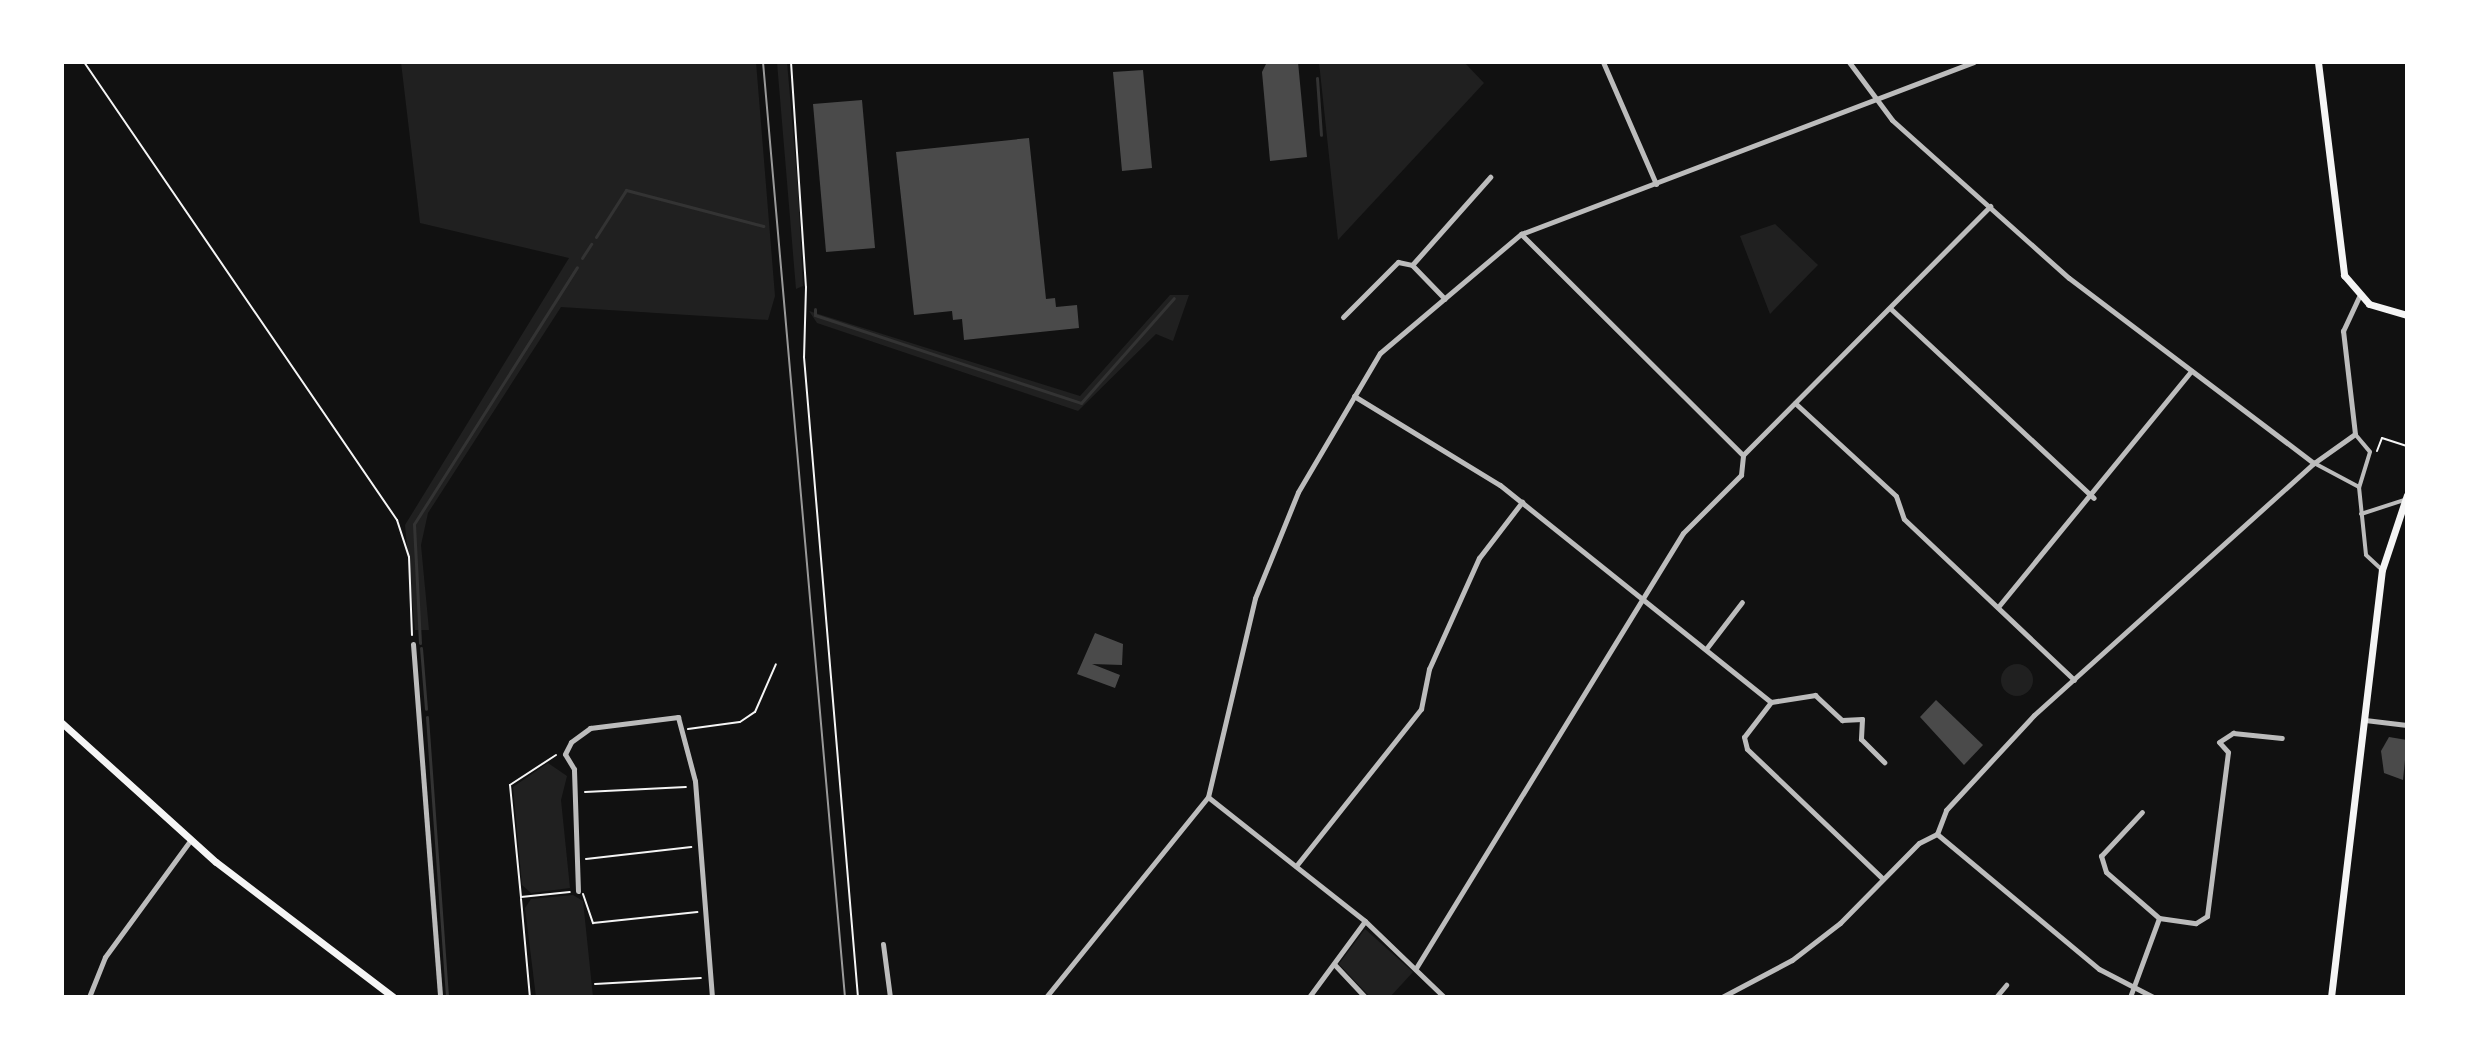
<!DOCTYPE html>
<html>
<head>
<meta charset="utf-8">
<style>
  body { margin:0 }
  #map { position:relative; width:2469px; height:1059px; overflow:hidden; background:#111; font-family:"Nunito Sans",sans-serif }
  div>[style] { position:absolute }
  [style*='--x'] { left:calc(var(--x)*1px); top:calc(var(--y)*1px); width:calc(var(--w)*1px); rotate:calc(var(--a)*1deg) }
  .green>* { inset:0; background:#202020 }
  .round { border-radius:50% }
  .stream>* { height:3px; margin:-1.5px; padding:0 1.5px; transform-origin:1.5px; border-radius:1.5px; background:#333 }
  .building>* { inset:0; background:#4a4a4a }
  .path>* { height:2px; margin:-1px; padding:0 1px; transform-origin:1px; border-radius:1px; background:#f5f5f5 }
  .pedestrian>* { height:4px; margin:-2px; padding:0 2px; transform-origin:2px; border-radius:2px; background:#bcbcbc }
  .minor>* { height:5px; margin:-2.5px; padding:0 2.5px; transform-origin:2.5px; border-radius:2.5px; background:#bcbcbc }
  .secondary>* { height:7px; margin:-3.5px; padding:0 3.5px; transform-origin:3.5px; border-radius:3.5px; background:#f5f5f5 }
  .tram>* { height:2px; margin:-1px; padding:0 1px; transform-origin:1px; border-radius:1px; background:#9a9a9a }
  span { translate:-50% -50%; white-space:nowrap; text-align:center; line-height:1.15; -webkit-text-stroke:6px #fff; paint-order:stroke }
  .frame { position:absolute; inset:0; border:64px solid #fff; pointer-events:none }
</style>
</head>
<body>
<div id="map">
  <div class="green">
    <i style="clip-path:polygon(401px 62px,756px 62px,775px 296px,768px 320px,561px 307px,428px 513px,421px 545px,429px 630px,415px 630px,405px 525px,569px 258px,420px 223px)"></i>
    <i style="clip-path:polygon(777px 62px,787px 62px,798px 189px,803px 286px,796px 289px)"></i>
    <i style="clip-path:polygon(1319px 62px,1464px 62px,1484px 83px,1338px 240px)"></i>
    <i style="clip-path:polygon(1775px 224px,1818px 265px,1770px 314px,1740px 236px)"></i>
    <i style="clip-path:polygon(1170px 295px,1189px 295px,1173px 341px,1156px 334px,1078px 411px,817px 323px,809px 311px,1080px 396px)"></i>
    <i class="round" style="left:2001px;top:664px;width:32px;height:32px"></i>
    <i style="clip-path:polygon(548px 763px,567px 776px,561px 800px,570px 888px,531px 893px,522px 885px,513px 787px)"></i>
    <i style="clip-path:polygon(573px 895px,583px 901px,593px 997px,536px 997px,525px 908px,531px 899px)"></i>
    <i style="clip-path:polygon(1365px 929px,1413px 972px,1390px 997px,1370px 997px,1339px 964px)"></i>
  </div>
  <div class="stream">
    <i style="--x:1317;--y:78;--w:57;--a:86"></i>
    <i style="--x:596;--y:237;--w:56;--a:-57.4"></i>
    <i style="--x:626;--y:190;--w:142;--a:14.7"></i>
    <i style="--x:582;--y:258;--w:17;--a:-57"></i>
    <i style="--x:815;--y:309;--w:6;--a:90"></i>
    <i style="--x:815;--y:315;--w:280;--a:18.3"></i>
    <i style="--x:1081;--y:403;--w:140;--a:-48.5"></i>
    <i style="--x:420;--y:643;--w:119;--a:-92.9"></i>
    <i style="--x:414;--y:524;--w:304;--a:-57.6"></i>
    <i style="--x:421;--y:648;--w:61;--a:85.3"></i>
    <i style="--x:427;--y:717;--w:281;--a:85.9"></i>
  </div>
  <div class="building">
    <i style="clip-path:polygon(1267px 62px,1298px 62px,1307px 157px,1270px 161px,1262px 72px)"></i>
    <i style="clip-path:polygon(1143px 70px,1152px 168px,1122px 171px,1113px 72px)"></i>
    <i style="clip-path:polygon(862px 100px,875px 248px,826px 252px,813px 104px)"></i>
    <i style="clip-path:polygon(1029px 138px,1046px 299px,1055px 298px,1056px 307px,1077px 305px,1079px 328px,964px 340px,962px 319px,953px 320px,952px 311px,914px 315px,896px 152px)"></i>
    <i style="clip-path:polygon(1095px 633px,1123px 644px,1122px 665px,1092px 664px,1120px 675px,1115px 688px,1077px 674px)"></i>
    <i style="clip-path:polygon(1936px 700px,1983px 745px,1964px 765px,1920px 717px)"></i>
    <i style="clip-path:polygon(2389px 737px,2407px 740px,2403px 780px,2384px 773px,2381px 751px)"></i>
  </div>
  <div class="path">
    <i style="--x:84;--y:62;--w:555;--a:55.65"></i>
    <i style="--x:397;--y:520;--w:39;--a:72"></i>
    <i style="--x:409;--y:557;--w:78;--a:87.8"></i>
    <i style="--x:791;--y:62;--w:225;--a:86.2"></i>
    <i style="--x:806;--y:287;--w:70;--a:91.6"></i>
    <i style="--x:804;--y:357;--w:642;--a:85.18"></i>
    <i style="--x:2377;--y:451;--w:14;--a:-69"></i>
    <i style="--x:2382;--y:438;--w:26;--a:18"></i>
    <i style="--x:688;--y:729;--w:52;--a:-7.7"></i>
    <i style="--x:740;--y:722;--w:18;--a:-34"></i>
    <i style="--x:755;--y:712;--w:52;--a:-66.4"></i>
    <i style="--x:556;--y:755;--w:55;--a:146.9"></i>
    <i style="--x:510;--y:785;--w:113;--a:84.4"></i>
    <i style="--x:521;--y:897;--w:49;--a:-5.8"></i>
    <i style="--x:585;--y:792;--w:101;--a:-2.8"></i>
    <i style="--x:586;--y:859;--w:106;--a:-6.5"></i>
    <i style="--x:583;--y:894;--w:31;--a:71"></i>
    <i style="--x:593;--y:923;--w:105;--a:-6"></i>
    <i style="--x:521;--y:899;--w:98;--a:84.8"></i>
    <i style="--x:595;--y:984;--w:106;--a:-3.2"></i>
  </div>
  <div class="pedestrian">
    <i style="--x:2355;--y:434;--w:23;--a:50"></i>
    <i style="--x:2370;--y:452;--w:37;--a:107"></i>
    <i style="--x:2359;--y:487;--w:68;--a:84.1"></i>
    <i style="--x:2366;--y:555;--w:21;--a:43"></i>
    <i style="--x:2314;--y:463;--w:51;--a:28.1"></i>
    <i style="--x:2361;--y:514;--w:45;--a:-18"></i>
  </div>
  <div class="minor">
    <i style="--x:1603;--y:62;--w:133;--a:66.5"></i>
    <i style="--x:1849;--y:62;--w:72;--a:53.4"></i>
    <i style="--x:1892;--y:120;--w:237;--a:41.8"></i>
    <i style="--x:2069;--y:278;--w:307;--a:37.1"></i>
    <i style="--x:1521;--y:234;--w:313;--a:44.9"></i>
    <i style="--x:1412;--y:265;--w:118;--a:-48.4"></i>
    <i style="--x:1891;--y:309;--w:277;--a:43"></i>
    <i style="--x:1343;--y:317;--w:78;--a:-45"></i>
    <i style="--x:1398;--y:262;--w:14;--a:12"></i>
    <i style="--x:1412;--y:265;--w:47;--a:45.9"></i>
    <i style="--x:1354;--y:396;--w:171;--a:31.4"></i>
    <i style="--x:1500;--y:485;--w:347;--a:38.7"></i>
    <i style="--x:1771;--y:702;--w:44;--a:127.6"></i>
    <i style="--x:1744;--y:737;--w:12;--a:76"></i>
    <i style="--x:1747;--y:749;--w:188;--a:43.7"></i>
    <i style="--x:1795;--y:403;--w:137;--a:42.6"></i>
    <i style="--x:1896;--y:496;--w:24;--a:71"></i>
    <i style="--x:1904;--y:519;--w:234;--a:43.4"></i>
    <i style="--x:2314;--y:463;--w:50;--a:-35.3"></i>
    <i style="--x:2355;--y:434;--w:104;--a:-96.6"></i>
    <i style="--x:2343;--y:331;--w:38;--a:-65"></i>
    <i style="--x:1998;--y:607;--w:305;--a:-50.7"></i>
    <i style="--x:413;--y:644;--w:354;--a:85.6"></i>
    <i style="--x:1706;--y:649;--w:59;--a:-52.5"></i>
    <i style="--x:1771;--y:702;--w:45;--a:-9"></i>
    <i style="--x:1815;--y:695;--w:37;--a:43"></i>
    <i style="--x:1842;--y:720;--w:20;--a:-3"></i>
    <i style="--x:1862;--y:719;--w:20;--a:93"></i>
    <i style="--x:1861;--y:739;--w:33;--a:45"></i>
    <i style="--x:2365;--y:720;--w:42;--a:6.8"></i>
    <i style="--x:1208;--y:797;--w:200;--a:38.3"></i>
    <i style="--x:1365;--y:921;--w:110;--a:43.9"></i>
    <i style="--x:1937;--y:834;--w:211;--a:39.8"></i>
    <i style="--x:2099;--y:969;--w:61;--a:27.4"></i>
    <i style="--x:1296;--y:866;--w:201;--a:-51.5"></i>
    <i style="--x:1421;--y:709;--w:41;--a:-78.7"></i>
    <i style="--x:1429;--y:669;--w:122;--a:-65.8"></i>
    <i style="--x:1479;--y:558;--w:71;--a:-52.5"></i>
    <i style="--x:578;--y:891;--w:122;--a:-91.9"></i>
    <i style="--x:574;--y:769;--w:17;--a:-121"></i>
    <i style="--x:565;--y:754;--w:13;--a:-63"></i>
    <i style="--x:571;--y:742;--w:24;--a:-36"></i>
    <i style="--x:590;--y:728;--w:89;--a:-7.1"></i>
    <i style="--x:678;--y:717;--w:66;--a:75.1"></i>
    <i style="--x:695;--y:781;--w:217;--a:85.5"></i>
    <i style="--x:2159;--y:918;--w:37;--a:8"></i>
    <i style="--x:2196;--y:923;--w:13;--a:-32"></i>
    <i style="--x:2207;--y:916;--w:165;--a:-82.7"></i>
    <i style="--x:2228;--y:752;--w:13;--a:-132"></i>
    <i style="--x:2219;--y:742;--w:17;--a:-33"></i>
    <i style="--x:2233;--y:733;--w:49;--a:5.8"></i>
    <i style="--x:883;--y:944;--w:53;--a:82.5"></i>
    <i style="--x:1334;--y:964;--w:45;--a:46.8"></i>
    <i style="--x:1416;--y:968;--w:510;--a:-58.46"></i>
    <i style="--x:1683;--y:533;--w:82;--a:-45"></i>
    <i style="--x:1741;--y:475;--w:20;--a:-84"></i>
    <i style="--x:1743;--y:455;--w:351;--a:-45.2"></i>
    <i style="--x:89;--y:997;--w:43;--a:-68.2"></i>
    <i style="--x:105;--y:957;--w:144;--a:-53.8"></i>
    <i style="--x:1046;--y:997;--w:257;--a:-51"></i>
    <i style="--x:1208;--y:797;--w:204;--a:-76.7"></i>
    <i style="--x:1255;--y:598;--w:114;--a:-67.9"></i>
    <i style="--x:1298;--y:492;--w:161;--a:-59.5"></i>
    <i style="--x:1380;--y:353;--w:185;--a:-40.2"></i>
    <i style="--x:1521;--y:234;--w:484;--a:-20.8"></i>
    <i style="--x:1309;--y:997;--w:94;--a:-53.6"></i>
    <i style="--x:1722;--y:997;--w:79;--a:-27.9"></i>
    <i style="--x:1792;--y:960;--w:61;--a:-37.6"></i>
    <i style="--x:1840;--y:923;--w:112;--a:-45.4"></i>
    <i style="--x:1919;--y:843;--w:20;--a:-27"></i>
    <i style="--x:1937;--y:834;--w:26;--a:-69"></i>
    <i style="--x:1946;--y:810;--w:129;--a:-47.2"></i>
    <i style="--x:2034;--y:715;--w:377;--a:-42"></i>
    <i style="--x:1996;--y:997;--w:16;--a:-50"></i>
    <i style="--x:2130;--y:997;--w:84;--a:-69.8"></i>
    <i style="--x:2159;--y:918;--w:70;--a:-139"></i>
    <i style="--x:2106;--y:872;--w:17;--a:-107"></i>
    <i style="--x:2101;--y:856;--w:60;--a:-47"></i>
  </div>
  <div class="secondary">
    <i style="--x:2318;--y:62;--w:215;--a:83"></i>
    <i style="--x:2344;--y:275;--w:38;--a:49"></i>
    <i style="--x:2369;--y:304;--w:40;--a:16"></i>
    <i style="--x:62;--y:723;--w:207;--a:42.1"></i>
    <i style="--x:216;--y:862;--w:223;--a:37.3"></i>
    <i style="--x:2331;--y:997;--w:430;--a:-83.2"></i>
    <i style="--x:2382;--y:570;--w:79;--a:-71.6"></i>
  </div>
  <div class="tram">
    <i style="--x:763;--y:62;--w:939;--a:84.99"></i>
  </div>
  <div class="frame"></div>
</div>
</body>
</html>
